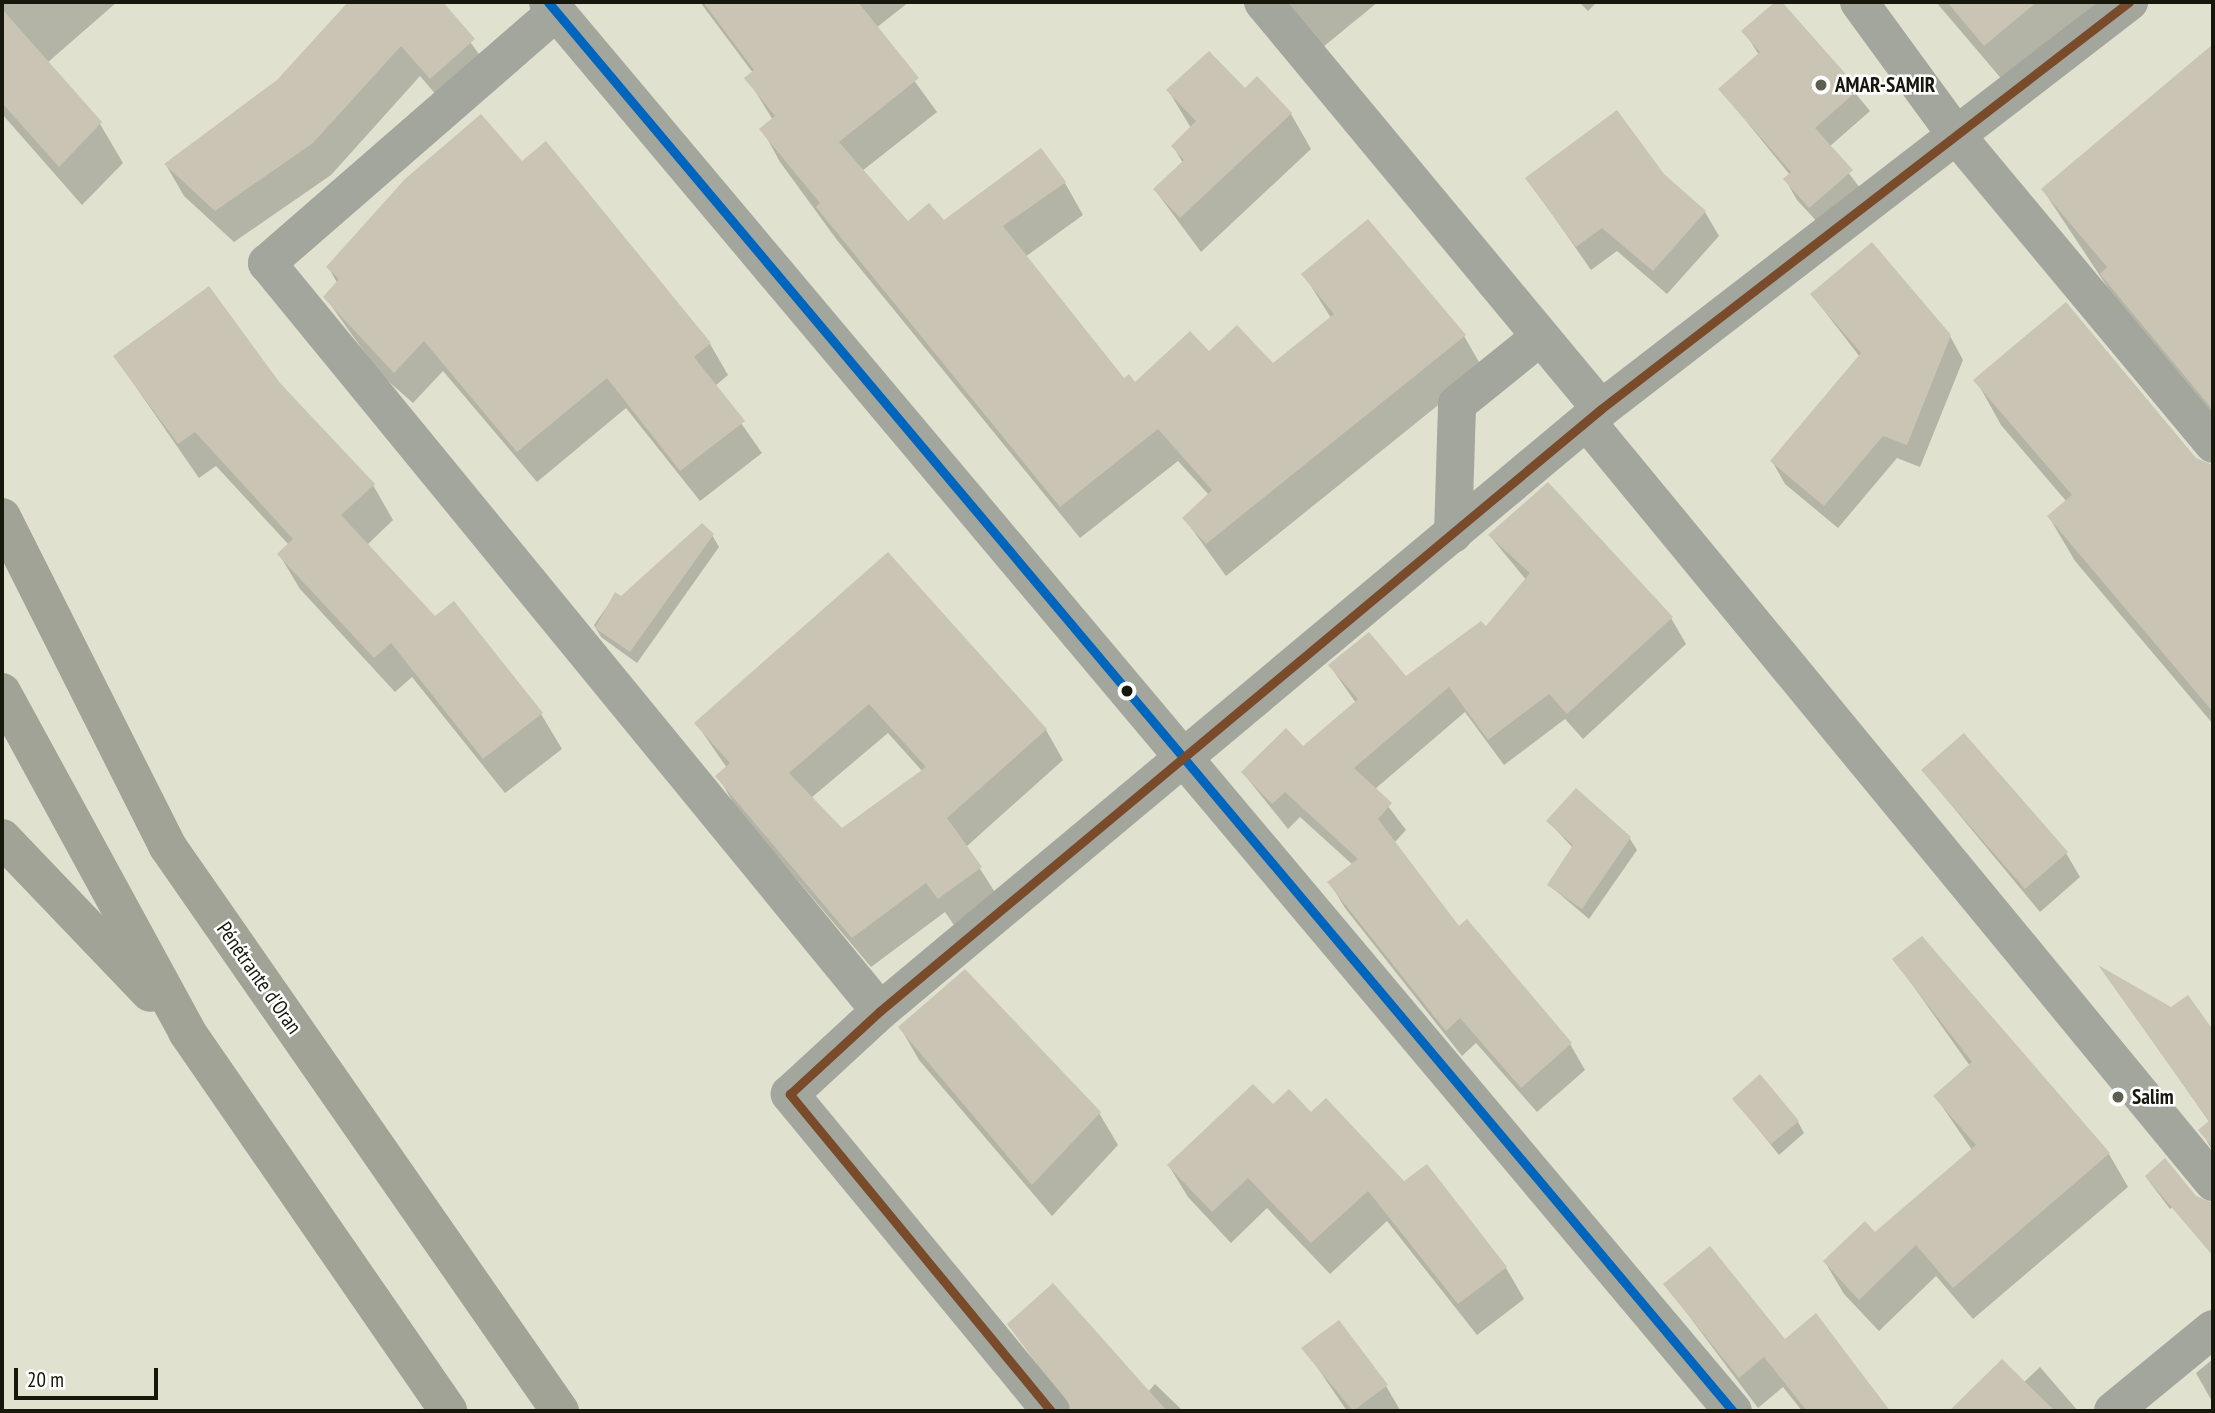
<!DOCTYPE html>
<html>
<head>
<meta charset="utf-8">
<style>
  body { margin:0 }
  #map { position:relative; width:2215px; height:1413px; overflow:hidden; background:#e1e1d0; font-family:"PT Sans Narrow",sans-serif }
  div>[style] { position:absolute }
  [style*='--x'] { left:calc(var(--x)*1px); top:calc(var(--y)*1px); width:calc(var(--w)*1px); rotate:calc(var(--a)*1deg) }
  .shadow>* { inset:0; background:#0003 }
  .building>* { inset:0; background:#c9c4b3 }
  .minor>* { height:38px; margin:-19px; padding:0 19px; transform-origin:19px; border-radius:19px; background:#a3a69d }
  .highway>* { height:38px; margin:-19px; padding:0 19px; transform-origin:19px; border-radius:19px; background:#a0a396 }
  .bus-1>* { height:9px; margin:-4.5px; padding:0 4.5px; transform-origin:4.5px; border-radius:4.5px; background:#0065bd }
  .bus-2>* { height:9px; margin:-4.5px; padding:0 4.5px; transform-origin:4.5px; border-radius:4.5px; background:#7a4b2a }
  .dots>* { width:19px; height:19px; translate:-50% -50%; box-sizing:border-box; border:4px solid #fff; border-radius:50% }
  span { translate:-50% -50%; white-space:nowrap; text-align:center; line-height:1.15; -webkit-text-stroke:5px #fff; paint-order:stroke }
  .poi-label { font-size:21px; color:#17170c; font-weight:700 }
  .left { translate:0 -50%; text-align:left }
  .street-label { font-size:21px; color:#17170c }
  .frame { position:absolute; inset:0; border:4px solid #17170c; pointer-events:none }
  .scale { position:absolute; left:14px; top:1368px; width:144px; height:32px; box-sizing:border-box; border:4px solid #17170c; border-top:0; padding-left:9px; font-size:21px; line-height:24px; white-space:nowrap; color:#17170c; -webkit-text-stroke:5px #fff; paint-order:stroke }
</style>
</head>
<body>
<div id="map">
  <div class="shadow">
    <i style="clip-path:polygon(2px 2px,117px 2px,47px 63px,100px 124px,123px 163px,82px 205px,2px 114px)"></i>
    <i style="clip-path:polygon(350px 2px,441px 2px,492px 72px,449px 110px,420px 76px,331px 175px,234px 242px,184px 196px,166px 165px,278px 82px)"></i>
    <i style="clip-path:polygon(700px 2px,909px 2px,876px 28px,937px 112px,862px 171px,908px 223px,943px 222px,1065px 183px,1083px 215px,1025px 257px,1124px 381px,1135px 384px,1209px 353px,1273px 366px,1331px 318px,1304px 275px,1368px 221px,1464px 336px,1483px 369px,1226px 576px,1184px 518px,1209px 495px,1178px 461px,1080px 538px,837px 240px,780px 162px,762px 129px,773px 120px,747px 78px,753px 73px)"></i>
    <i style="clip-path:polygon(1282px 2px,1378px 2px,1323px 47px)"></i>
    <i style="clip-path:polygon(1579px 2px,1597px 2px,1588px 11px)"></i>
    <i style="clip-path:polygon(1780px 2px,1870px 111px,1829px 147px,1863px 192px,1822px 227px,1797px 200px,1785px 179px,1790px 175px,1720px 89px,1759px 55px,1744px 31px)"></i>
    <i style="clip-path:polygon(1936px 2px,2116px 2px,2011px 90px)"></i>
    <i style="clip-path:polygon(2213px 47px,2213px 421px,2128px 318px,2043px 190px)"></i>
    <i style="clip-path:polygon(1168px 90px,1245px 90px,1291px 114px,1311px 149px,1201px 252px,1155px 190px,1183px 163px,1173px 146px,1191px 128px)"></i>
    <i style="clip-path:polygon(546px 143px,710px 344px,728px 375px,715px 386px,762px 453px,700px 501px,626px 408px,537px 482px,443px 371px,413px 403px,380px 374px,325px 297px,338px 284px,328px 267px,522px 164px)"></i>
    <i style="clip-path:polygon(1663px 175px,1705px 212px,1719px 236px,1667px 294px,1617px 251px,1591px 270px,1527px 178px)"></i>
    <i style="clip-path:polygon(1812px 295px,1950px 336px,1963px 360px,1920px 467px,1897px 458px,1838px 528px,1785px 484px,1772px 461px,1860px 357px)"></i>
    <i style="clip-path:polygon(115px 357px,279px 384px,373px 485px,393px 520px,367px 545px,435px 619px,541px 714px,562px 749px,505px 793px,412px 677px,395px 692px,300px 589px,279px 554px,289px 545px,216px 466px,199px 478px)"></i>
    <i style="clip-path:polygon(1976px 380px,2213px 466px,2213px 724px,2075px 561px,2049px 517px,2067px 502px,2001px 425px)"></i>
    <i style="clip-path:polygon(712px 535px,719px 547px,637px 663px,601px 637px,594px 625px,615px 595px,621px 599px)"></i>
    <i style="clip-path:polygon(1490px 536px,1671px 618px,1686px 644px,1583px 739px,1565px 719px,1504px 765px,1465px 712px,1375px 789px,1406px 830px,1394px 843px,1459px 928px,1467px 922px,1570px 1044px,1585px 1070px,1537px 1112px,1476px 1043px,1462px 1056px,1345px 908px,1330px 883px,1353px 865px,1300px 817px,1288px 829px,1243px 773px,1303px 749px,1356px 703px,1330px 666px,1406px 678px,1486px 629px,1527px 581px)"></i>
    <i style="clip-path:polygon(evenodd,888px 554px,1046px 730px,1063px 760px,966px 847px,998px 897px,956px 928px,945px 912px,871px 967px,735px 806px,718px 776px,727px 768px,696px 723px,888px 554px,888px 733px,923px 772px,842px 830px,811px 798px,888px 733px)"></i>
    <i style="clip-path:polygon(1923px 771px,2066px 853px,2080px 877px,2040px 912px)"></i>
    <i style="clip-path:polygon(1548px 821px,1630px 839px,1637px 850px,1589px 919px,1549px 885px,1573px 848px)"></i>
    <i style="clip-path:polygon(1922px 938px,2109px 1154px,2128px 1187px,1973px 1319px,1936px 1276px,1879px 1331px,1844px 1294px,1825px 1262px,1875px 1234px,1972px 1150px,1935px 1096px,1970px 1066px,1894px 959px)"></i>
    <i style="clip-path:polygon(2103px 970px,2171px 1009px,2187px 997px,2213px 1033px,2213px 1152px,2201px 1130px,2210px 1123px)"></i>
    <i style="clip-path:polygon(900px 1027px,1099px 1113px,1118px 1145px,1052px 1216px,919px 1060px)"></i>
    <i style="clip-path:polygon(1734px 1099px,1798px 1122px,1804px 1133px,1779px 1155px)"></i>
    <i style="clip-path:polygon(1273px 1106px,1311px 1114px,1404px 1184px,1506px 1268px,1524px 1299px,1477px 1335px,1387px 1221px,1330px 1274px,1267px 1208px,1231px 1243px,1188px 1197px,1169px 1166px)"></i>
    <i style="clip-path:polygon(2146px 1177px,2190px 1195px,2170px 1209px)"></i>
    <i style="clip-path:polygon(1665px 1284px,1784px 1341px,1816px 1316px,1890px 1411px,1802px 1411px,1783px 1387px,1758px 1408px)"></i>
    <i style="clip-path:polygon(1010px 1324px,1148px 1392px,1155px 1384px,1183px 1411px,1073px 1411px)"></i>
    <i style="clip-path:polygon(1304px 1348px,1386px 1386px,1400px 1410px,1347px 1411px)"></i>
    <i style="clip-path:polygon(2213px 1359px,2213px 1403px,2196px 1373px)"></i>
    <i style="clip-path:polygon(2002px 1362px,2023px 1383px,2040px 1367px,2078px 1411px,1952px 1411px)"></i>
  </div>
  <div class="building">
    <i style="clip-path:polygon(348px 2px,443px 2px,475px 39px,430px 79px,401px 46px,313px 143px,215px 211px,164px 164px,277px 80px)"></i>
    <i style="clip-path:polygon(703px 2px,858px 2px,919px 78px,839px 142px,908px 221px,929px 203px,944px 220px,1041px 148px,1066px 182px,1003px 226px,1124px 378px,1129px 374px,1135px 382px,1190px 331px,1209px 351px,1237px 325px,1273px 363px,1334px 314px,1301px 274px,1368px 219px,1466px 335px,1206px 544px,1182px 518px,1212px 490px,1158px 429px,1060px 507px,816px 207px,820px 203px,759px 129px,775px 116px,744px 78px,754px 70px)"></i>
    <i style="clip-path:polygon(1775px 2px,1782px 2px,1859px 89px,1815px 128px,1853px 170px,1809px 208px,1783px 179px,1791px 172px,1718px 89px,1760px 52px,1741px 31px)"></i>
    <i style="clip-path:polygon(1947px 2px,2037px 2px,1984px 46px)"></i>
    <i style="clip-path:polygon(2px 9px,102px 122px,59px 167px,2px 103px)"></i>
    <i style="clip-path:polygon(2213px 44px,2213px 410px,2100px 274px,2107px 267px,2041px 189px)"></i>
    <i style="clip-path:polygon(1209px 51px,1245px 88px,1257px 76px,1292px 113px,1180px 218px,1153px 189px,1184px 160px,1171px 146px,1196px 121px,1166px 90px)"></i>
    <i style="clip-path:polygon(1617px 110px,1664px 174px,1706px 211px,1653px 271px,1602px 228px,1576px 247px,1525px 178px)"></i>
    <i style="clip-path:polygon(481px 114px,522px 161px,546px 141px,711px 343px,694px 357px,745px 421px,680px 471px,607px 378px,517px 452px,424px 341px,394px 373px,323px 297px,339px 279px,326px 267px,405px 179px)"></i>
    <i style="clip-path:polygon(1872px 242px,1951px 335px,1907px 445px,1883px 436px,1824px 506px,1770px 461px,1861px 353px,1810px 294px)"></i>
    <i style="clip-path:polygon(209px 286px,280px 383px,375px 484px,341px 515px,435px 616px,454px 601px,543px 713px,483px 759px,391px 643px,374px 658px,277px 554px,293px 539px,195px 432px,178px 444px,113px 356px)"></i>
    <i style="clip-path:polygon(2066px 302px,2196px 458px,2213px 465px,2213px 712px,2047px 516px,2072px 495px,1973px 380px)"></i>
    <i style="clip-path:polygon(1548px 482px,1673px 617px,1567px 714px,1549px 694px,1488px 740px,1449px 687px,1354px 768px,1392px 803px,1378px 819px,1459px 926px,1467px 919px,1572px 1043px,1521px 1088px,1460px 1018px,1446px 1031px,1327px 882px,1358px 859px,1285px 792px,1272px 804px,1241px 772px,1286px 728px,1303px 746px,1358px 699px,1328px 665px,1369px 632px,1406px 676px,1481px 621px,1486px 626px,1530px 573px,1488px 535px)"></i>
    <i style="clip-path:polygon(702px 523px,714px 534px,630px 652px,595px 628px,615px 592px,621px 596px)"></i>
    <i style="clip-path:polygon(evenodd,888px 552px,1047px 729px,947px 818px,982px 867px,938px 899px,926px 883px,852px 938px,715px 776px,730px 763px,694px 723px,888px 552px,869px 704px,926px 767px,842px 828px,789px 773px,869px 704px)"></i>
    <i style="clip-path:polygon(1964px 733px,2068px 852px,2025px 889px,1921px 770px)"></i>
    <i style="clip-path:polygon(1576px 788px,1631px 837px,1582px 909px,1547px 885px,1573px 845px,1546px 821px)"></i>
    <i style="clip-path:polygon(1922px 936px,2110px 1153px,1953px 1288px,1916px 1245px,1859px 1300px,1823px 1261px,1865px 1221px,1875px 1232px,1976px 1145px,1933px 1096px,1972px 1062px,1892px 959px)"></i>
    <i style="clip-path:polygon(2098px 965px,2171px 1007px,2188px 995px,2213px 1030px,2213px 1148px,2198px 1130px,2209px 1121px)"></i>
    <i style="clip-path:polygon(965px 969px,1101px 1112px,1032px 1185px,898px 1027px)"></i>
    <i style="clip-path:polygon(1760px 1074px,1799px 1121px,1771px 1144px,1732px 1099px)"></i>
    <i style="clip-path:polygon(1253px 1084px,1273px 1104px,1289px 1089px,1311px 1112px,1326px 1098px,1404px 1181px,1427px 1164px,1507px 1267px,1458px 1304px,1368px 1191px,1311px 1243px,1248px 1178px,1212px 1212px,1167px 1165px)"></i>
    <i style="clip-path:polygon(2165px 1158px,2196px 1196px,2213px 1203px,2213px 1256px,2145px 1176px)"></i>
    <i style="clip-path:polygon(1710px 1246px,1785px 1339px,1816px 1313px,1890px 1411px,1807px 1411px,1764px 1357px,1739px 1378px,1663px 1284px)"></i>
    <i style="clip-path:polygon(1053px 1283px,1167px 1411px,1072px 1411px,1007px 1324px)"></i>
    <i style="clip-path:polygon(1339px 1320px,1388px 1385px,1353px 1411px,1301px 1348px)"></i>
    <i style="clip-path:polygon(2002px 1359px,2055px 1411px,1949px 1411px)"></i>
  </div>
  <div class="minor">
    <i style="--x:548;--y:2;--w:1841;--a:49.94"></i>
    <i style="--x:1263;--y:2;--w:529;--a:50.29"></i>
    <i style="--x:1859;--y:2;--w:165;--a:53.9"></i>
    <i style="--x:1956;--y:135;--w:402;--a:50.2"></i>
    <i style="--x:556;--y:12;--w:383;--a:139"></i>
    <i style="--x:267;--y:263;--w:967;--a:50.66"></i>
    <i style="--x:1587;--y:422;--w:985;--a:50.52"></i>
    <i style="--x:1453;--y:534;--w:130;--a:-88.2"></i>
    <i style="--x:1457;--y:404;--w:107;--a:-38.9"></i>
    <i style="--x:1051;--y:1411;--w:411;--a:-129.5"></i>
    <i style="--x:790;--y:1094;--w:122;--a:-42.7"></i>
    <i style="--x:880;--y:1011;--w:939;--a:-39.86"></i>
    <i style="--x:1601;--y:409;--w:667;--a:-37.63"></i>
    <i style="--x:2113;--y:1411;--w:129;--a:-39.4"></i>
  </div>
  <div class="highway">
    <i style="--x:2;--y:517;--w:369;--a:63.3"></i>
    <i style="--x:168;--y:847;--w:687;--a:55.2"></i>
    <i style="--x:2;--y:692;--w:387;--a:61.4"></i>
    <i style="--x:187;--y:1032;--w:460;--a:55.4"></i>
    <i style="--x:2;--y:838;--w:214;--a:46.3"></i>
  </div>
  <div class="bus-1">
    <i style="--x:548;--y:2;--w:1841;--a:49.94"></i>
  </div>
  <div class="bus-2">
    <i style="--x:1051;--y:1411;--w:411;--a:-129.5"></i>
    <i style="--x:790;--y:1094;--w:122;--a:-42.7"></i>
    <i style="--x:880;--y:1011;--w:939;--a:-39.86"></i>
    <i style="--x:1601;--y:409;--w:667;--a:-37.63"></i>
  </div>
  <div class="dots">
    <i style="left:1821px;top:85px;background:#5e5e51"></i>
    <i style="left:1127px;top:691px;background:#17170c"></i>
    <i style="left:2118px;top:1097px;background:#5e5e51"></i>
  </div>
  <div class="poi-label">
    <span class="left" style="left:1835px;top:85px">AMAR-SAMIR</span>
    <span class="left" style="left:2132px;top:1097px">Salim</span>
  </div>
  <div class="street-label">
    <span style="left:259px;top:978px;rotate:55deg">Pénétrante d'Oran</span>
  </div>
  <div class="frame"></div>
  <div class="scale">20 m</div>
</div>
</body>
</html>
